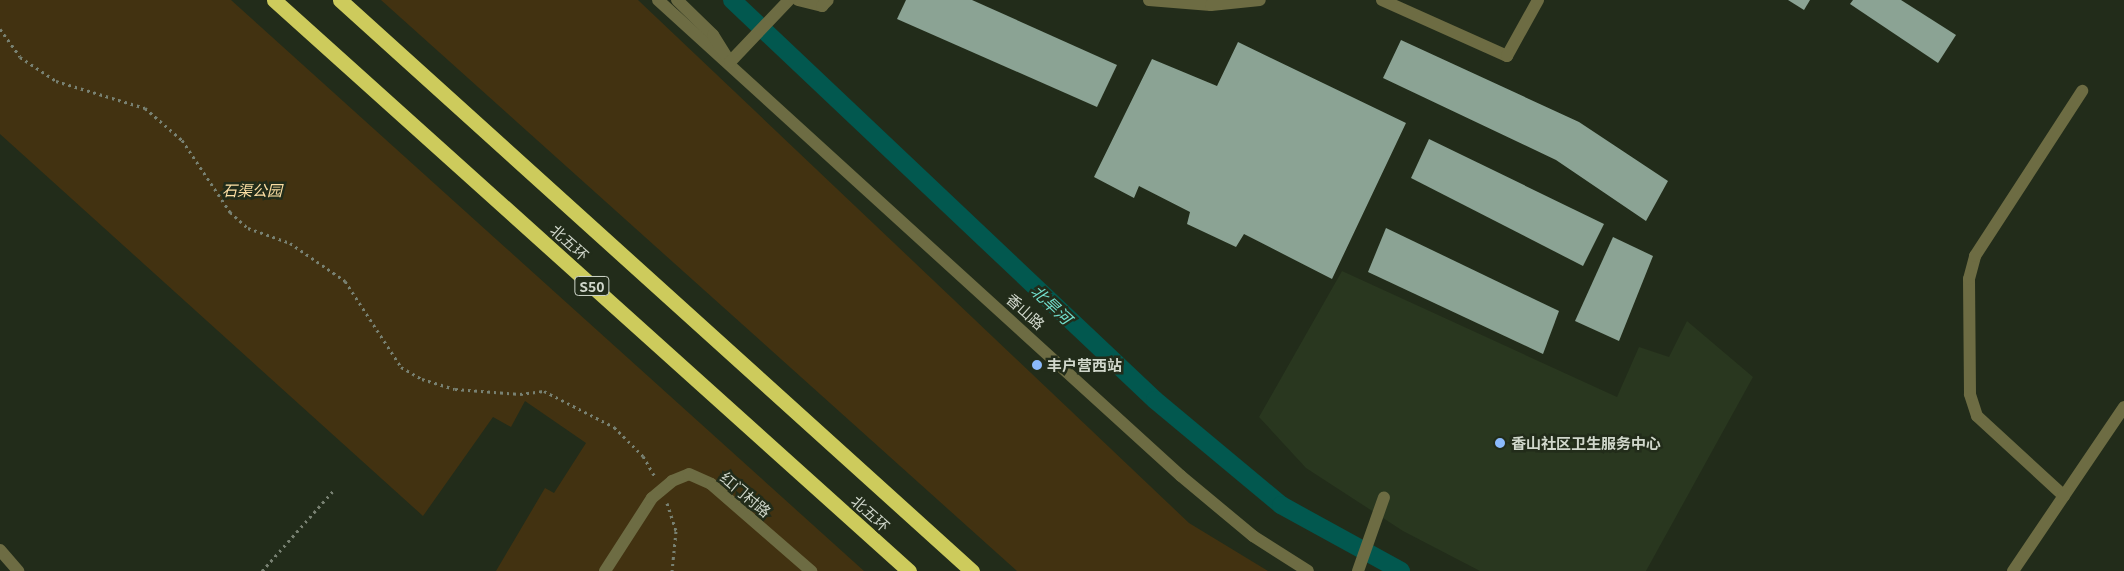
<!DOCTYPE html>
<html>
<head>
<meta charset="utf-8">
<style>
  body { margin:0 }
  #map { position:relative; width:2124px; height:571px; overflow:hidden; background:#222c1a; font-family:Georgia,"Noto Sans SC",serif }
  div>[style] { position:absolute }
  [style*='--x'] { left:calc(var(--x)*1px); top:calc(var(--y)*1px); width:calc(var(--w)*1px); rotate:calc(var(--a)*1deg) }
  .built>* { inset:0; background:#29371f }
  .green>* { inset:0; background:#423211 }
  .canal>* { height:18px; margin:-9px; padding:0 9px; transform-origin:9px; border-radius:9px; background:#02584f }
  .building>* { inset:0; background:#8ba394 }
  .path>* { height:3px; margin-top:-1.5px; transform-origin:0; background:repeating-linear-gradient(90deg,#788172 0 2.5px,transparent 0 6.5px) }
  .minor>* { height:12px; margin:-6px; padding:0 6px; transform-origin:6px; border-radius:6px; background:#6d6c43 }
  .highway>* { height:15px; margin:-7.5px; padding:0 7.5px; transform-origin:7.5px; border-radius:7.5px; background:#cdcb5c }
  .dots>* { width:14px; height:14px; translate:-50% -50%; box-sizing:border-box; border:2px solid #222c1a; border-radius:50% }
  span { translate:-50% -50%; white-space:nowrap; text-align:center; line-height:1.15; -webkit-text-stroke:5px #222c1a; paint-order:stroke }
  .shield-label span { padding:1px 4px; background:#222c1a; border:1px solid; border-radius:4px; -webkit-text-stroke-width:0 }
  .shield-label { font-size:14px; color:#d0d7cb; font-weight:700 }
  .park-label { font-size:15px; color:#fcdea3; font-style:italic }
  .street-label { font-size:15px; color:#d0d7cb }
  .poi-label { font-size:15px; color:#d0d7cb; font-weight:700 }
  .left { translate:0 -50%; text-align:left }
  .water-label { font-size:16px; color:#72decd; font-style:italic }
</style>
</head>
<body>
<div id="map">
  <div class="built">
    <i style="clip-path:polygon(1342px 271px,1617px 397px,1639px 347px,1669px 357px,1687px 321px,1753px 377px,1646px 571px,1480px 571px,1403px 531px,1306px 468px,1259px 417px)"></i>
  </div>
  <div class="green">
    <i style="clip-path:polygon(0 0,231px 0,864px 571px,496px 571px,545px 488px,554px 493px,586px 443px,525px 401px,511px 427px,493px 417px,423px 516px,0 134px)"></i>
    <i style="clip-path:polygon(381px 0,638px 0,1189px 523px,1268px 571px,1017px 571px)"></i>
  </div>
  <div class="canal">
    <i style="--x:732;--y:0;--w:582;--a:43.4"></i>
    <i style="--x:1155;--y:400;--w:164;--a:39.8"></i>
    <i style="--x:1281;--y:505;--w:137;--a:28.8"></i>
  </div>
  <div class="building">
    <i style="clip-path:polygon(906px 0,972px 0,1117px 65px,1097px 107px,897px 19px)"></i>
    <i style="clip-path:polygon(1788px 0,1810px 0,1804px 10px)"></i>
    <i style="clip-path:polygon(1853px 0,1901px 0,1956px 35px,1938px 63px,1850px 4px)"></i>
    <i style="clip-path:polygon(1401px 40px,1579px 122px,1668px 181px,1646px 221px,1556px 160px,1383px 78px)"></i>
    <i style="clip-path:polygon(1238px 42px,1406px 123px,1332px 279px,1244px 234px,1236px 247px,1187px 224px,1190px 212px,1139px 186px,1134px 198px,1094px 177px,1152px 59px,1217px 86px)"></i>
    <i style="clip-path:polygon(1429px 139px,1604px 224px,1583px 266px,1411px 178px)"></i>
    <i style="clip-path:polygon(1386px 228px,1559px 311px,1543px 354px,1368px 272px)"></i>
    <i style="clip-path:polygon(1613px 237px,1653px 256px,1619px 341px,1575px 321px)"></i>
  </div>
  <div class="path">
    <i style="--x:0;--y:29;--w:34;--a:54"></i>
    <i style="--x:20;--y:57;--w:43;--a:33.7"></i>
    <i style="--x:56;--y:81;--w:93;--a:16.9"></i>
    <i style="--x:145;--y:108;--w:49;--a:40.9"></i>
    <i style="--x:182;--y:140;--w:87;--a:56.3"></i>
    <i style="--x:230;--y:212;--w:24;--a:42"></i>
    <i style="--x:248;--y:228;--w:45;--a:19.7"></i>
    <i style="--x:290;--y:243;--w:67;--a:34.6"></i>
    <i style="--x:345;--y:281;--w:103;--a:56.9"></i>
    <i style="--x:401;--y:367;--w:24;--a:30"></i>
    <i style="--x:422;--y:379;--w:34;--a:17"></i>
    <i style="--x:455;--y:389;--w:65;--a:4.4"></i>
    <i style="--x:520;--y:394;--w:24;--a:-7"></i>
    <i style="--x:544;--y:391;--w:79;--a:27.2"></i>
    <i style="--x:614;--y:427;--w:41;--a:45"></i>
    <i style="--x:643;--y:456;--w:24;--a:60"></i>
    <i style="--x:667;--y:503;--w:29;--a:72"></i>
    <i style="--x:676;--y:531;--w:40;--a:95.7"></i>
    <i style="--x:262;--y:571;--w:107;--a:-48.4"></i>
  </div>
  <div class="minor">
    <i style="--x:658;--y:0;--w:707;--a:42.31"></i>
    <i style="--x:1181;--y:476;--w:94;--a:39.8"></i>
    <i style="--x:1253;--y:536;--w:65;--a:32.5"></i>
    <i style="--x:677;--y:0;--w:50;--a:44.2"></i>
    <i style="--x:713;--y:35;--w:25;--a:58"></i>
    <i style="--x:798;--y:0;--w:25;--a:14"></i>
    <i style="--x:822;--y:6;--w:8;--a:-45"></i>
    <i style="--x:1149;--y:0;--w:62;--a:4.6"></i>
    <i style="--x:1211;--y:5;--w:49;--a:-5.8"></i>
    <i style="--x:1382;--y:0;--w:137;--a:24.1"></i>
    <i style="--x:1507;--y:56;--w:64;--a:-61"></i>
    <i style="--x:730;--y:62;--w:86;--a:-46.4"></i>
    <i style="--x:2064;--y:496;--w:118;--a:-137.4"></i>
    <i style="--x:1977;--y:416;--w:23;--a:-108"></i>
    <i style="--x:1970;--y:394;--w:115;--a:-90.5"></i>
    <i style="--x:1969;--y:279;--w:24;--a:-75"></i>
    <i style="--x:1975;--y:256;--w:197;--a:-57"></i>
    <i style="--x:0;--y:550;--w:28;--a:49"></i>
    <i style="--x:605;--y:571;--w:87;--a:-57.2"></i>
    <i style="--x:652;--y:498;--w:26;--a:-40"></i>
    <i style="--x:672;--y:481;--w:18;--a:-22"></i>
    <i style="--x:689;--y:474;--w:24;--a:24"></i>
    <i style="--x:711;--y:484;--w:133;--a:41"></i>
    <i style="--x:1358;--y:571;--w:78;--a:-70.6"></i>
    <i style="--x:2013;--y:571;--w:198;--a:-55.9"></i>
  </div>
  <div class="highway">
    <i style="--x:274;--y:0;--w:854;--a:41.96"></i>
    <i style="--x:340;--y:0;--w:852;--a:42.1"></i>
  </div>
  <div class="dots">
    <i style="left:1037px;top:365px;background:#8bbafc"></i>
    <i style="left:1500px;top:443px;background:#8bbafc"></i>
  </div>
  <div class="shield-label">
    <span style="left:592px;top:286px">S50</span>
  </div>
  <div class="park-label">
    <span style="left:252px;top:190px">石渠公园</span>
  </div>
  <div class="street-label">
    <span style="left:570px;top:242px;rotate:42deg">北五环</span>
    <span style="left:1026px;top:311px;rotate:42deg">香山路</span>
    <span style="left:746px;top:494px;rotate:40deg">红门村路</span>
    <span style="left:871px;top:513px;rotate:42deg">北五环</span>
  </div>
  <div class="poi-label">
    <span class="left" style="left:1047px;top:365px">丰户营西站</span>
    <span class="left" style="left:1511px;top:443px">香山社区卫生服务中心</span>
  </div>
  <div class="water-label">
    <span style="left:1052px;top:304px;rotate:43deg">北旱河</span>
  </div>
</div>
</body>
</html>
